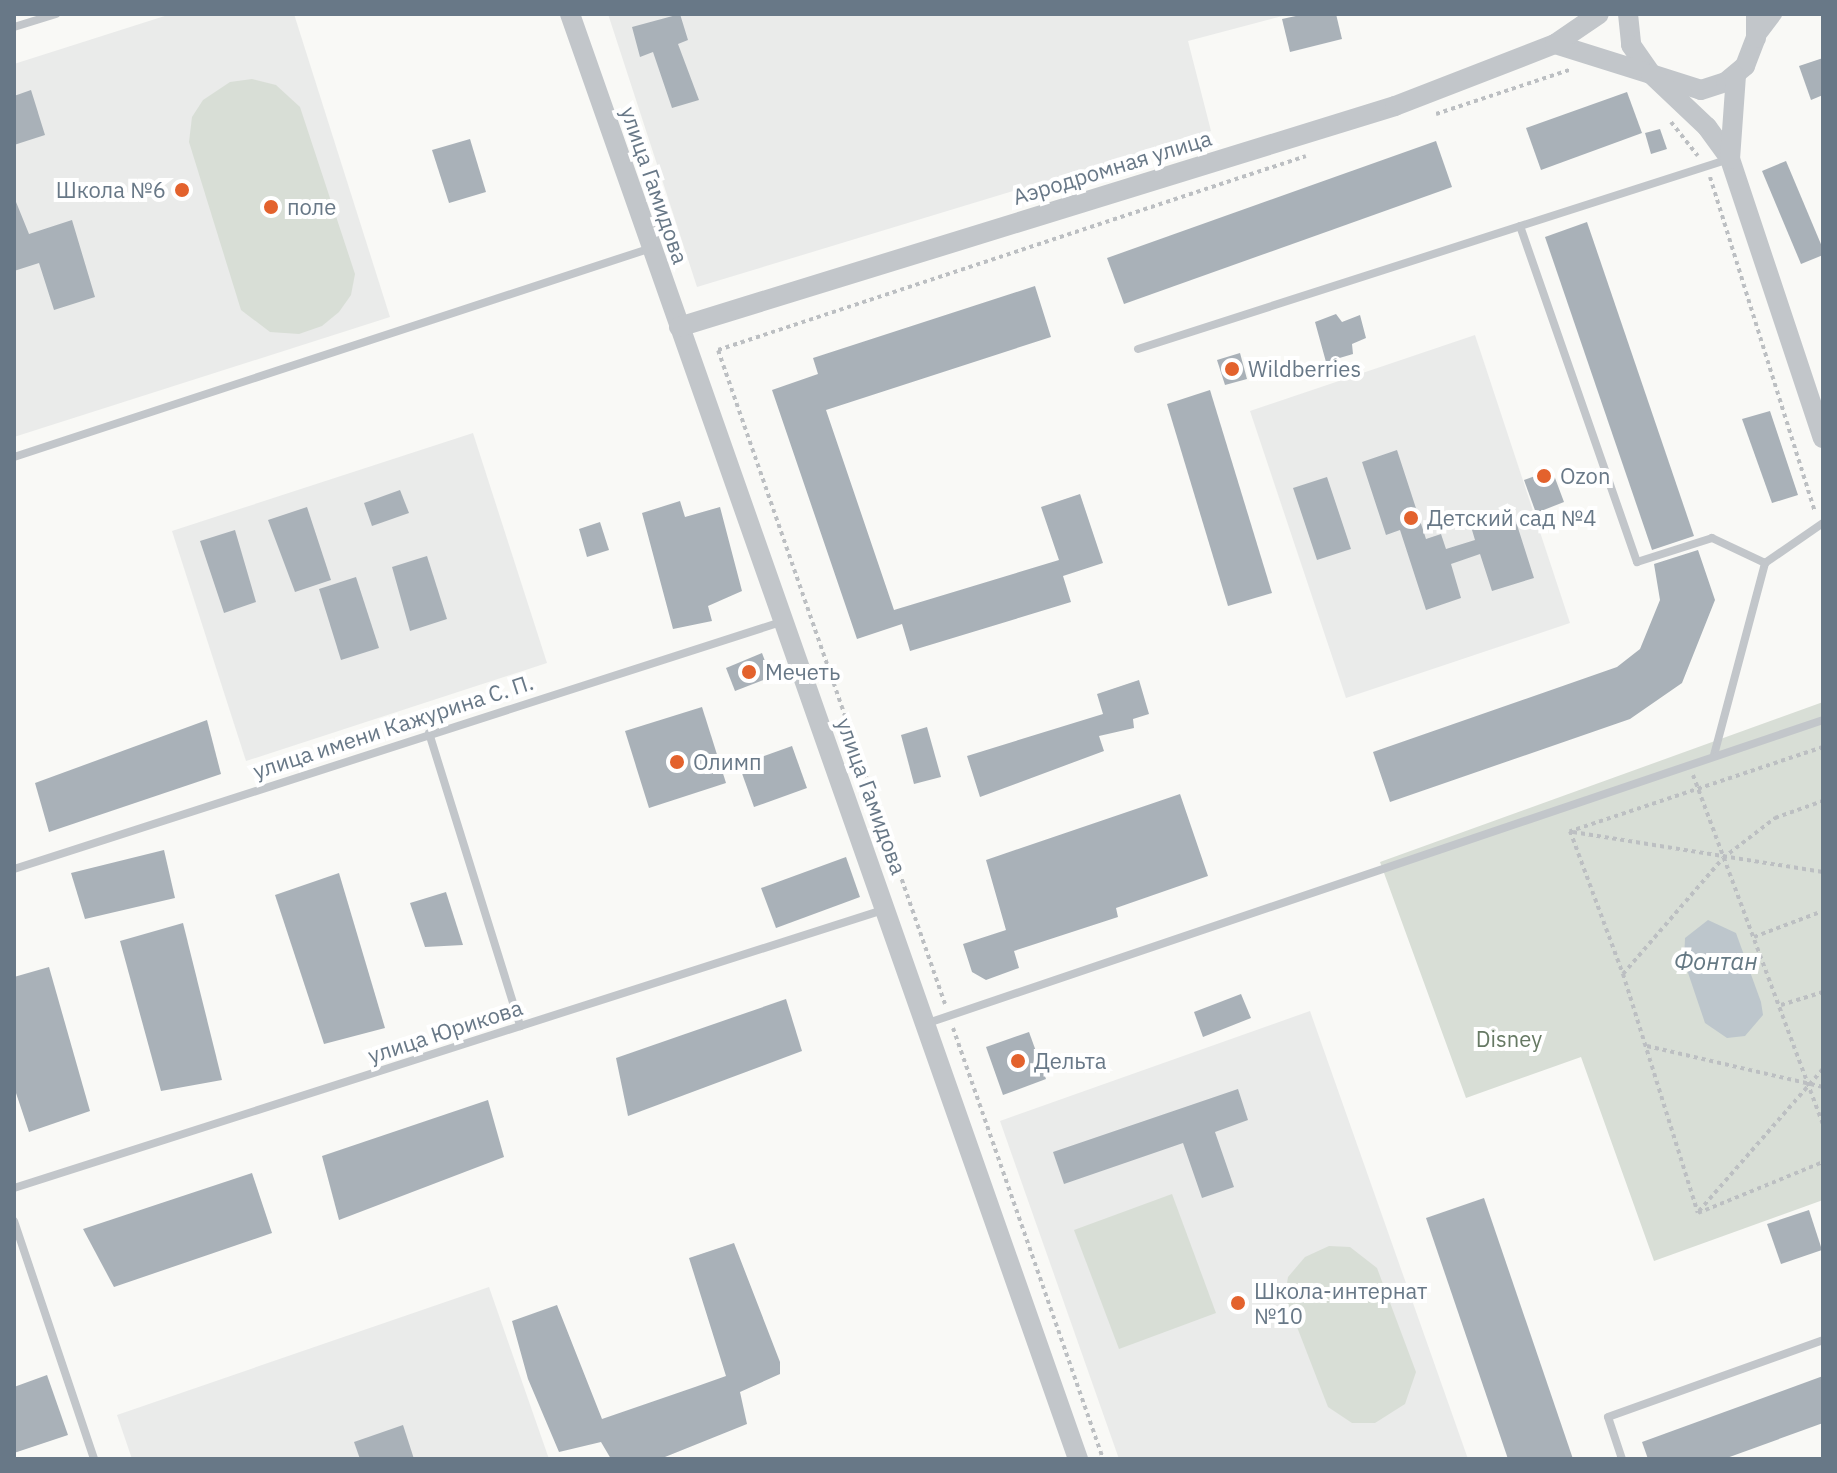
<!DOCTYPE html>
<html>
<head>
<meta charset="utf-8">
<style>
  body { margin:0 }
  #map { position:relative; width:1837px; height:1473px; overflow:hidden; background:#f9f9f6; font-family:"IBM Plex Sans",sans-serif }
  div>[style] { position:absolute }
  [style*='--x'] { left:calc(var(--x)*1px); top:calc(var(--y)*1px); width:calc(var(--w)*1px); rotate:calc(var(--a)*1deg) }
  .built>* { inset:0; background:#eaebea }
  .green>* { inset:0; background:#d8ded6 }
  .water>* { inset:0; background:#bdc6cc }
  .building>* { inset:0; background:#a9b1b8 }
  .path>* { height:4px; margin-top:-2px; transform-origin:0; background:repeating-linear-gradient(90deg,#bcbfc2 0 4px,transparent 0 8px) }
  .service>* { height:8px; margin:-4px; padding:0 4px; transform-origin:4px; border-radius:4px; background:#c2c6ca }
  .minor>* { height:16px; margin:-8px; padding:0 8px; transform-origin:8px; border-radius:8px; background:#c2c6ca }
  .tertiary>* { height:20px; margin:-10px; padding:0 10px; transform-origin:10px; border-radius:10px; background:#c2c6ca }
  .dots>* { width:22px; height:22px; translate:-50% -50%; box-sizing:border-box; border:4px solid #fff; border-radius:50% }
  span { translate:-50% -50%; white-space:nowrap; text-align:center; line-height:1.15; -webkit-text-stroke:8px #fff; paint-order:stroke }
  .street-label { font-size:22px; color:#687887 }
  .poi-label { font-size:22px; color:#687887 }
  .right { translate:-100% -50%; text-align:right }
  .left { translate:0 -50%; text-align:left }
  .park-label { font-size:22px; color:#667963 }
  .water-label { font-size:24px; color:#647883; font-style:italic }
  .frame { position:absolute; inset:0; border:16px solid #687887; pointer-events:none }
</style>
</head>
<body>
<div id="map">
  <div class="built">
    <i style="clip-path:polygon(171px 14px,294px 14px,390px 317px,14px 437px,14px 64px)"></i>
    <i style="clip-path:polygon(608px 14px,1290px 14px,1188px 41px,1211px 131px,697px 287px)"></i>
    <i style="clip-path:polygon(1475px 335px,1570px 623px,1346px 698px,1250px 411px)"></i>
    <i style="clip-path:polygon(473px 433px,547px 663px,246px 761px,172px 531px)"></i>
    <i style="clip-path:polygon(1310px 1011px,1468px 1459px,1119px 1459px,1000px 1121px)"></i>
    <i style="clip-path:polygon(489px 1287px,549px 1459px,132px 1459px,117px 1415px)"></i>
  </div>
  <div class="green">
    <i style="clip-path:polygon(252px 79px,276px 85px,300px 107px,355px 274px,351px 295px,339px 312px,322px 326px,299px 334px,270px 332px,241px 310px,189px 142px,192px 117px,203px 100px,230px 82px)"></i>
    <i style="clip-path:polygon(1823px 702px,1823px 1200px,1654px 1261px,1581px 1057px,1466px 1098px,1380px 862px)"></i>
    <i style="clip-path:polygon(1172px 1194px,1216px 1313px,1119px 1349px,1074px 1230px)"></i>
    <i style="clip-path:polygon(1350px 1247px,1377px 1268px,1416px 1372px,1405px 1404px,1375px 1423px,1352px 1423px,1328px 1407px,1285px 1296px,1288px 1277px,1305px 1257px,1329px 1246px)"></i>
  </div>
  <div class="water">
    <i style="clip-path:polygon(1708px 920px,1736px 933px,1761px 1002px,1763px 1015px,1745px 1036px,1727px 1038px,1705px 1023px,1684px 961px,1685px 938px)"></i>
  </div>
  <div class="building">
    <i style="clip-path:polygon(680px 14px,688px 40px,678px 44px,699px 100px,672px 108px,653px 52px,640px 57px,632px 27px)"></i>
    <i style="clip-path:polygon(1305px 14px,1336px 14px,1342px 39px,1290px 52px,1282px 19px)"></i>
    <i style="clip-path:polygon(1823px 58px,1823px 95px,1811px 100px,1799px 66px)"></i>
    <i style="clip-path:polygon(31px 90px,45px 135px,14px 145px,14px 96px)"></i>
    <i style="clip-path:polygon(1627px 92px,1642px 133px,1541px 170px,1526px 128px)"></i>
    <i style="clip-path:polygon(1660px 129px,1667px 149px,1651px 154px,1645px 133px)"></i>
    <i style="clip-path:polygon(470px 139px,486px 192px,449px 203px,432px 150px)"></i>
    <i style="clip-path:polygon(1436px 141px,1452px 187px,1124px 304px,1107px 258px)"></i>
    <i style="clip-path:polygon(1786px 161px,1823px 249px,1823px 255px,1801px 264px,1762px 171px)"></i>
    <i style="clip-path:polygon(14px 197px,29px 234px,72px 220px,95px 297px,54px 310px,39px 263px,14px 271px)"></i>
    <i style="clip-path:polygon(1587px 222px,1694px 536px,1652px 550px,1545px 237px)"></i>
    <i style="clip-path:polygon(1035px 286px,1051px 337px,826px 410px,894px 610px,1059px 560px,1041px 507px,1080px 494px,1103px 563px,1063px 576px,1071px 602px,910px 651px,902px 624px,857px 639px,772px 390px,818px 374px,813px 358px)"></i>
    <i style="clip-path:polygon(1336px 314px,1342px 322px,1360px 315px,1366px 338px,1352px 344px,1353px 354px,1326px 362px,1315px 322px)"></i>
    <i style="clip-path:polygon(1240px 353px,1247px 379px,1225px 385px,1217px 360px)"></i>
    <i style="clip-path:polygon(1210px 390px,1272px 593px,1228px 606px,1167px 404px)"></i>
    <i style="clip-path:polygon(1770px 411px,1798px 495px,1772px 503px,1742px 419px)"></i>
    <i style="clip-path:polygon(1397px 450px,1426px 539px,1441px 534px,1446px 549px,1475px 540px,1469px 520px,1511px 506px,1534px 578px,1492px 591px,1480px 554px,1451px 564px,1461px 598px,1426px 610px,1400px 530px,1386px 535px,1362px 462px)"></i>
    <i style="clip-path:polygon(1552px 470px,1564px 502px,1536px 513px,1524px 480px)"></i>
    <i style="clip-path:polygon(1327px 477px,1351px 549px,1317px 560px,1293px 488px)"></i>
    <i style="clip-path:polygon(400px 490px,409px 513px,372px 526px,364px 503px)"></i>
    <i style="clip-path:polygon(680px 501px,685px 517px,720px 507px,742px 591px,708px 606px,712px 621px,673px 629px,642px 513px)"></i>
    <i style="clip-path:polygon(307px 507px,331px 580px,295px 592px,268px 520px)"></i>
    <i style="clip-path:polygon(600px 522px,609px 550px,587px 557px,579px 529px)"></i>
    <i style="clip-path:polygon(235px 530px,256px 602px,224px 613px,200px 541px)"></i>
    <i style="clip-path:polygon(1698px 550px,1715px 600px,1682px 683px,1630px 719px,1390px 802px,1373px 752px,1617px 667px,1640px 649px,1660px 600px,1654px 564px)"></i>
    <i style="clip-path:polygon(427px 556px,447px 619px,410px 631px,392px 567px)"></i>
    <i style="clip-path:polygon(356px 577px,379px 648px,341px 660px,319px 589px)"></i>
    <i style="clip-path:polygon(762px 653px,771px 677px,735px 691px,726px 668px)"></i>
    <i style="clip-path:polygon(1139px 680px,1149px 714px,1133px 719px,1134px 728px,1099px 736px,1104px 751px,980px 797px,967px 756px,1103px 714px,1097px 694px)"></i>
    <i style="clip-path:polygon(702px 707px,726px 783px,649px 808px,625px 731px)"></i>
    <i style="clip-path:polygon(207px 720px,221px 774px,49px 832px,35px 783px)"></i>
    <i style="clip-path:polygon(927px 727px,941px 777px,914px 784px,901px 735px)"></i>
    <i style="clip-path:polygon(792px 746px,807px 788px,754px 807px,739px 765px)"></i>
    <i style="clip-path:polygon(1180px 794px,1208px 876px,1116px 908px,1118px 917px,1014px 951px,1019px 968px,986px 980px,972px 972px,963px 944px,1006px 930px,986px 860px)"></i>
    <i style="clip-path:polygon(164px 850px,175px 898px,85px 919px,71px 873px)"></i>
    <i style="clip-path:polygon(846px 857px,860px 897px,776px 928px,761px 888px)"></i>
    <i style="clip-path:polygon(339px 873px,385px 1028px,324px 1044px,275px 895px)"></i>
    <i style="clip-path:polygon(446px 892px,463px 945px,425px 947px,410px 903px)"></i>
    <i style="clip-path:polygon(183px 923px,222px 1080px,161px 1091px,120px 941px)"></i>
    <i style="clip-path:polygon(49px 967px,90px 1111px,29px 1132px,14px 1087px,14px 977px)"></i>
    <i style="clip-path:polygon(1241px 994px,1251px 1018px,1203px 1037px,1194px 1012px)"></i>
    <i style="clip-path:polygon(786px 999px,802px 1051px,628px 1116px,616px 1058px)"></i>
    <i style="clip-path:polygon(1029px 1032px,1046px 1079px,1003px 1095px,986px 1047px)"></i>
    <i style="clip-path:polygon(1238px 1089px,1248px 1120px,1215px 1132px,1234px 1187px,1202px 1198px,1183px 1143px,1064px 1184px,1053px 1152px)"></i>
    <i style="clip-path:polygon(488px 1100px,504px 1157px,339px 1220px,322px 1156px)"></i>
    <i style="clip-path:polygon(252px 1173px,272px 1233px,114px 1287px,83px 1229px)"></i>
    <i style="clip-path:polygon(1484px 1198px,1573px 1459px,1508px 1459px,1426px 1218px)"></i>
    <i style="clip-path:polygon(1809px 1210px,1822px 1250px,1781px 1264px,1767px 1224px)"></i>
    <i style="clip-path:polygon(734px 1243px,780px 1362px,780px 1374px,740px 1392px,747px 1424px,660px 1459px,611px 1459px,601px 1442px,559px 1452px,528px 1379px,512px 1321px,557px 1305px,602px 1419px,695px 1387px,726px 1376px,689px 1258px)"></i>
    <i style="clip-path:polygon(47px 1375px,68px 1435px,14px 1453px,14px 1387px)"></i>
    <i style="clip-path:polygon(1823px 1376px,1823px 1423px,1724px 1459px,1648px 1459px,1642px 1442px)"></i>
    <i style="clip-path:polygon(403px 1425px,414px 1459px,360px 1459px,354px 1442px)"></i>
  </div>
  <div class="path">
    <i style="--x:1436;--y:114;--w:143;--a:-18.3"></i>
    <i style="--x:1671;--y:122;--w:43;--a:51.5"></i>
    <i style="--x:1710;--y:177;--w:351;--a:72.6"></i>
    <i style="--x:1823;--y:747;--w:267;--a:161.6"></i>
    <i style="--x:1570;--y:831;--w:153;--a:69.7"></i>
    <i style="--x:1623;--y:974;--w:250;--a:72.6"></i>
    <i style="--x:1698;--y:1213;--w:135;--a:-22.2"></i>
    <i style="--x:1693;--y:775;--w:373;--a:69.6"></i>
    <i style="--x:1573;--y:832;--w:253;--a:9.1"></i>
    <i style="--x:1754;--y:937;--w:74;--a:-20.6"></i>
    <i style="--x:1623;--y:974;--w:153;--a:-49.2"></i>
    <i style="--x:1723;--y:858;--w:66;--a:-37.6"></i>
    <i style="--x:1775;--y:818;--w:51;--a:-19.5"></i>
    <i style="--x:945;--y:1004;--w:692;--a:-109.14"></i>
    <i style="--x:718;--y:350;--w:619;--a:-18.26"></i>
    <i style="--x:1781;--y:1005;--w:44;--a:-17.2"></i>
    <i style="--x:953;--y:1028;--w:456;--a:70.8"></i>
    <i style="--x:1647;--y:1046;--w:181;--a:13.1"></i>
    <i style="--x:1699;--y:1211;--w:189;--a:-48.9"></i>
  </div>
  <div class="service">
    <i style="--x:14;--y:27;--w:44;--a:-17.2"></i>
    <i style="--x:1520;--y:226;--w:356;--a:70.8"></i>
    <i style="--x:1637;--y:562;--w:79;--a:-17.7"></i>
    <i style="--x:1712;--y:538;--w:59;--a:25.3"></i>
    <i style="--x:1138;--y:349;--w:621;--a:-17.82"></i>
    <i style="--x:14;--y:457;--w:670;--a:-18.16"></i>
    <i style="--x:429;--y:733;--w:307;--a:72.7"></i>
    <i style="--x:1714;--y:755;--w:199;--a:-75.1"></i>
    <i style="--x:1765;--y:563;--w:70;--a:-34.6"></i>
    <i style="--x:14;--y:869;--w:809;--a:-17.85"></i>
    <i style="--x:928;--y:1023;--w:945;--a:-18.7"></i>
    <i style="--x:14;--y:1188;--w:916;--a:-17.74"></i>
    <i style="--x:14;--y:1221;--w:251;--a:71.4"></i>
    <i style="--x:1622;--y:1459;--w:44;--a:-108.4"></i>
    <i style="--x:1608;--y:1417;--w:228;--a:-19.7"></i>
  </div>
  <div class="minor">
    <i style="--x:1756;--y:38;--w:30;--a:-53"></i>
  </div>
  <div class="tertiary">
    <i style="--x:570;--y:14;--w:1532;--a:70.63"></i>
    <i style="--x:1628;--y:14;--w:31;--a:84"></i>
    <i style="--x:1631;--y:45;--w:35;--a:55"></i>
    <i style="--x:1651;--y:74;--w:52;--a:17.7"></i>
    <i style="--x:1701;--y:90;--w:26;--a:-18"></i>
    <i style="--x:1726;--y:82;--w:25;--a:-40"></i>
    <i style="--x:1745;--y:66;--w:30;--a:-69"></i>
    <i style="--x:1756;--y:38;--w:24;--a:-90"></i>
    <i style="--x:1555;--y:44;--w:101;--a:17.4"></i>
    <i style="--x:1651;--y:74;--w:77;--a:43.4"></i>
    <i style="--x:1707;--y:127;--w:39;--a:54"></i>
    <i style="--x:1730;--y:159;--w:294;--a:71.6"></i>
    <i style="--x:1730;--y:159;--w:83;--a:-85.9"></i>
    <i style="--x:679;--y:327;--w:749;--a:-17.15"></i>
    <i style="--x:1395;--y:106;--w:172;--a:-21.2"></i>
    <i style="--x:1555;--y:44;--w:53;--a:-34.3"></i>
  </div>
  <div class="dots">
    <i style="left:182px;top:190px;background:#e3622d"></i>
    <i style="left:271px;top:207px;background:#e3622d"></i>
    <i style="left:1232px;top:369px;background:#e3622d"></i>
    <i style="left:1544px;top:476px;background:#e3622d"></i>
    <i style="left:1411px;top:518px;background:#e3622d"></i>
    <i style="left:749px;top:672px;background:#e3622d"></i>
    <i style="left:677px;top:762px;background:#e3622d"></i>
    <i style="left:1018px;top:1061px;background:#e3622d"></i>
    <i style="left:1238px;top:1303px;background:#e3622d"></i>
  </div>
  <div class="street-label">
    <span style="left:1112px;top:167px;rotate:-17deg">Аэродромная улица</span>
    <span style="left:655px;top:185px;rotate:71deg">улица Гамидова</span>
    <span style="left:393px;top:726px;rotate:-18deg">улица имени Кажурина С. П.</span>
    <span style="left:872px;top:796px;rotate:70deg">улица Гамидова</span>
    <span style="left:445px;top:1031px;rotate:-18deg">улица Юрикова</span>
  </div>
  <div class="poi-label">
    <span class="right" style="left:166px;top:190px">Школа №6</span>
    <span class="left" style="left:287px;top:207px">поле</span>
    <span class="left" style="left:1248px;top:369px">Wildberries</span>
    <span class="left" style="left:1560px;top:476px">Ozon</span>
    <span class="left" style="left:1427px;top:518px">Детский сад №4</span>
    <span class="left" style="left:765px;top:672px">Мечеть</span>
    <span class="left" style="left:693px;top:762px">Олимп</span>
    <span class="left" style="left:1034px;top:1061px">Дельта</span>
    <span class="left" style="left:1254px;top:1303px">Школа-интернат<br>№10</span>
  </div>
  <div class="park-label">
    <span style="left:1509px;top:1039px">Disney</span>
  </div>
  <div class="water-label">
    <span style="left:1716px;top:962px">Фонтан</span>
  </div>
  <div class="frame"></div>
</div>
</body>
</html>
